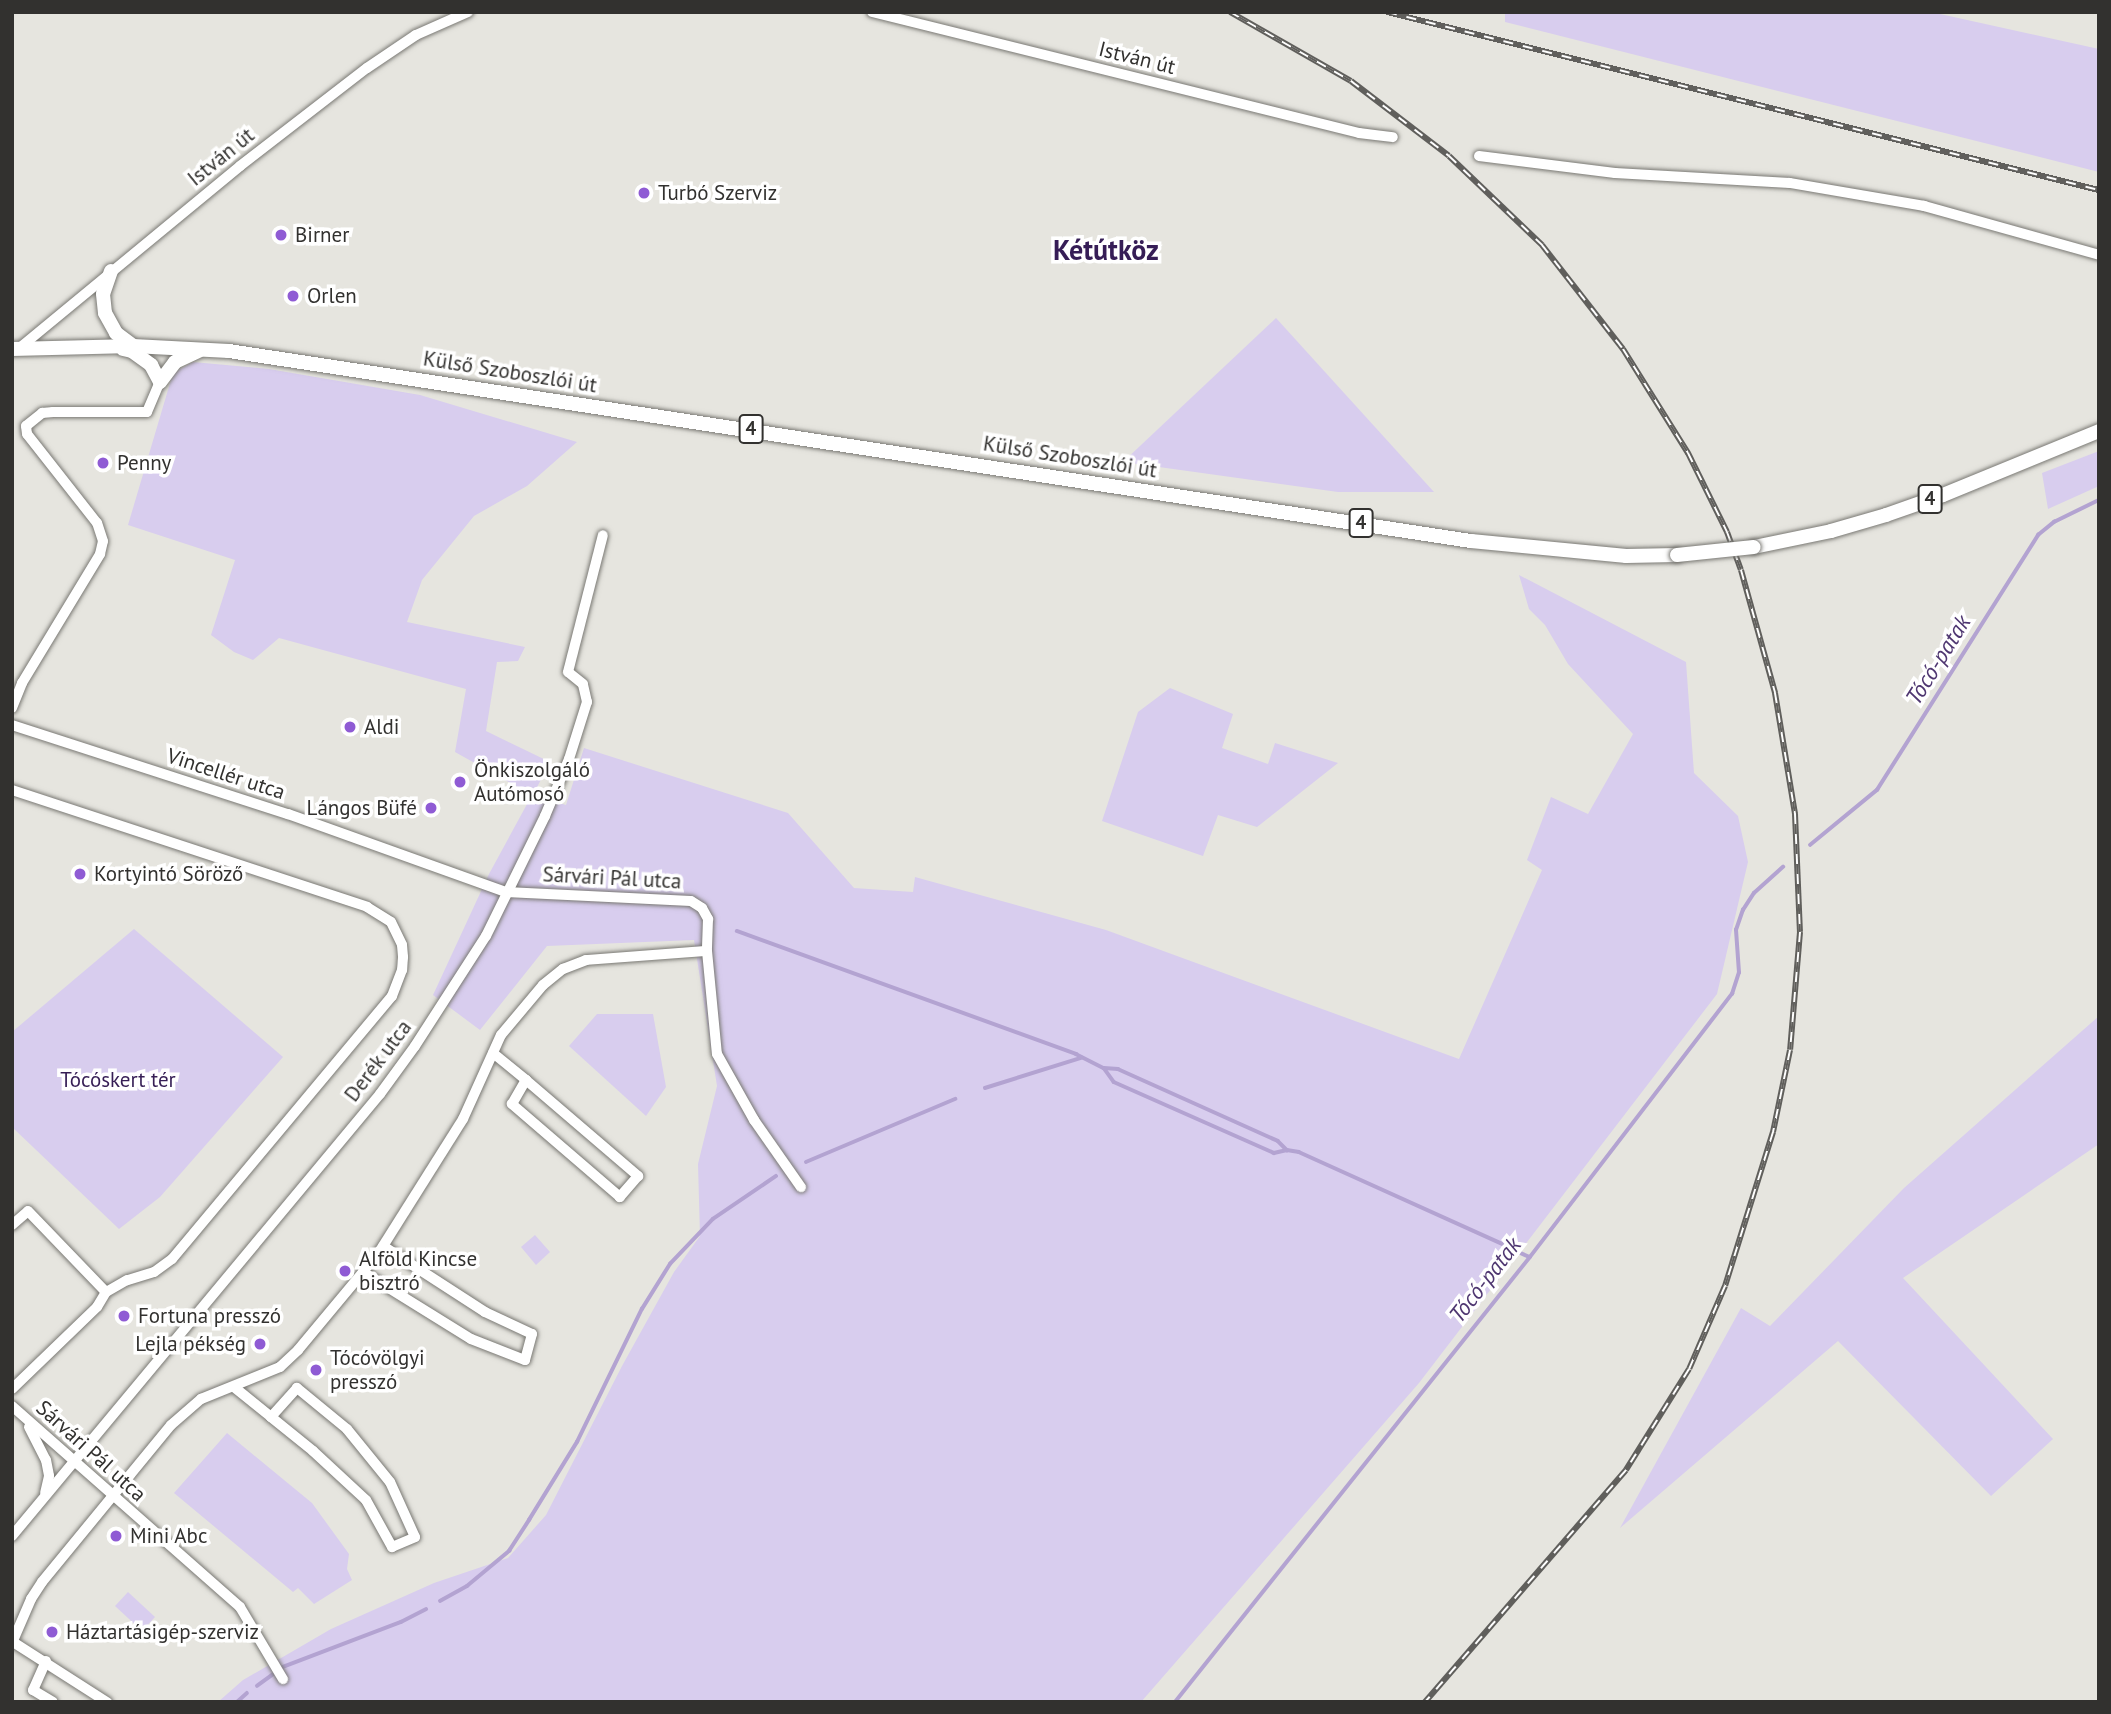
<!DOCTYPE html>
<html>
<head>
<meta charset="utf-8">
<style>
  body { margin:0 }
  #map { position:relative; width:2111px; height:1714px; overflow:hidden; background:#e6e5df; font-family:"PT Sans",sans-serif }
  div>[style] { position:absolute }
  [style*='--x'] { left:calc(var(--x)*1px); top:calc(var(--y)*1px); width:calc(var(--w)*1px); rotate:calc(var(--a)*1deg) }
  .green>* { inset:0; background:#d8cdee }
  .stream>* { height:3.5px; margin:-1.75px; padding:0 1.75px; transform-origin:1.75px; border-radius:1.75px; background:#b3a3d1 }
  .roads { filter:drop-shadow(0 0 2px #797873) drop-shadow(0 0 2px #797873) }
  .minor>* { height:10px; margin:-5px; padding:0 5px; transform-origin:5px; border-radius:5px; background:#fff }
  .major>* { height:14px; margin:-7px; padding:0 7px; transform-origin:7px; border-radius:7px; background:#fff }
  .rail>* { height:6px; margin-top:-3px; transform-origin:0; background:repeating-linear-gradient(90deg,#fff 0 10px,#605f5c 0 20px); box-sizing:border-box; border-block:2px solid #605f5c }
  .bridges { filter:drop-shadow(0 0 2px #797873) drop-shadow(0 0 2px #797873) }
  .major-bridge>* { height:14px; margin:-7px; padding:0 7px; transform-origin:7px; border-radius:7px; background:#fff }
  .dots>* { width:19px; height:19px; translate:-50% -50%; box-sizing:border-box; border:4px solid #fff; border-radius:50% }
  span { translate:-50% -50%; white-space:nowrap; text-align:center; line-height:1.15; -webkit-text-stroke:7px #fff; paint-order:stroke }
  .shield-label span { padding:2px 5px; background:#fff; border:2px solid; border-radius:5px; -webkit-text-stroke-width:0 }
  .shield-label { font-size:19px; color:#32312f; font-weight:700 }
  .street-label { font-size:21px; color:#32312f }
  .poi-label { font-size:21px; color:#32312f }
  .left { translate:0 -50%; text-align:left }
  .right { translate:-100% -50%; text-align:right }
  .park-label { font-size:21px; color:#361e55 }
  .water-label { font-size:23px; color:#4f3771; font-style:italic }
  .district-label { font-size:28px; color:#361d56; font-weight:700 }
  .frame { position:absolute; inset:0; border:14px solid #32312f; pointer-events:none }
</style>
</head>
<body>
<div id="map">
  <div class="green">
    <i style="clip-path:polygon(1505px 12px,1931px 12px,2099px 49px,2099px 172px,1505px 22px)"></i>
    <i style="clip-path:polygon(1276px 318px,1434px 492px,1338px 492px,1123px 462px)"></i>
    <i style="clip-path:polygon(193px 362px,269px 369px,420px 395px,577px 442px,527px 486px,474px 516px,422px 580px,407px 622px,525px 647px,518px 661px,497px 662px,486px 731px,550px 762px,533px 795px,566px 805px,584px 748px,788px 813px,854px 888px,913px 892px,915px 877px,1106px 930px,1459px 1059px,1542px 870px,1527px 860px,1551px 797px,1588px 814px,1633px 734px,1568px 664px,1545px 625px,1529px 609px,1519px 575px,1686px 662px,1694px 773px,1738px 816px,1748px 862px,1717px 994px,1419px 1383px,1141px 1702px,218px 1702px,243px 1680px,331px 1629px,434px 1583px,508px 1558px,546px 1515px,622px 1366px,674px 1272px,700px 1236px,698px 1164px,717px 1086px,694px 940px,547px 946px,480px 1030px,433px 995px,489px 874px,532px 795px,455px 752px,466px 689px,279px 638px,253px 660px,234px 652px,211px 635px,235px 560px,128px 525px,173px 373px)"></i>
    <i style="clip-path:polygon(2099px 451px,2099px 486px,2048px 509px,2042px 473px)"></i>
    <i style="clip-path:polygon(1170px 688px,1233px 714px,1222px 748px,1268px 764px,1275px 743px,1338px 763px,1257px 827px,1218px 815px,1203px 856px,1102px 821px,1138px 712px)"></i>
    <i style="clip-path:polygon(134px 929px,283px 1057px,160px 1197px,119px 1229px,12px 1127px,12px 1032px)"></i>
    <i style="clip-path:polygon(597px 1014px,653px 1014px,666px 1087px,646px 1116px,569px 1046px)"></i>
    <i style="clip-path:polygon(2099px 1016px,2099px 1144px,1903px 1278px,2053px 1439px,1991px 1496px,1838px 1341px,1620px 1528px,1741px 1308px,1770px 1326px,1904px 1188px)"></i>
    <i style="clip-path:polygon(535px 1235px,550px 1252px,536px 1265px,521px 1247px)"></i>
    <i style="clip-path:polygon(227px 1433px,312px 1503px,349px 1554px,347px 1569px,352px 1580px,314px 1604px,298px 1588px,293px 1592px,174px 1493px)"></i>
    <i style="clip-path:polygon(128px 1592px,155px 1617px,142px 1631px,115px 1606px)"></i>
  </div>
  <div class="stream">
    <i style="--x:1810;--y:845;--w:87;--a:-39.4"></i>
    <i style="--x:1877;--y:790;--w:302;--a:-57.7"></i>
    <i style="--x:2038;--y:535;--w:21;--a:-39"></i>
    <i style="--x:2054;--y:522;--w:50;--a:-26.1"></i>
    <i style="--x:737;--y:931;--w:361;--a:19.9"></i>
    <i style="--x:1076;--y:1054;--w:31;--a:27"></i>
    <i style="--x:1104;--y:1068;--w:14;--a:4"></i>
    <i style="--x:1118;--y:1069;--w:175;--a:24.2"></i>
    <i style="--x:1278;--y:1141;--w:13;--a:45"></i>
    <i style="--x:1287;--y:1150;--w:12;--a:9"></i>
    <i style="--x:1299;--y:1152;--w:230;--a:24.3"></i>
    <i style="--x:1104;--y:1068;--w:17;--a:54"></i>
    <i style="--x:1114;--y:1082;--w:175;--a:23.9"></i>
    <i style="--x:1274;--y:1153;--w:13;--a:-13"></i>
    <i style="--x:985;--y:1088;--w:101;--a:-17.4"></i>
    <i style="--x:806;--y:1162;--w:162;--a:-22.9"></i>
    <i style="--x:1514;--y:1250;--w:17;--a:24"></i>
    <i style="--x:440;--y:1601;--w:31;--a:-29"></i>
    <i style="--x:467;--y:1586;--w:55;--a:-39.8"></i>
    <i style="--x:509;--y:1551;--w:37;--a:-57"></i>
    <i style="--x:529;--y:1520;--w:92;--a:-58.4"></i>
    <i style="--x:577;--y:1442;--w:148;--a:-64"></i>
    <i style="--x:642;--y:1309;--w:53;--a:-58.1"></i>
    <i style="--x:670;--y:1264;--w:62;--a:-46.3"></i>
    <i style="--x:713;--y:1219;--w:76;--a:-34.3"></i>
    <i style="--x:283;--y:1667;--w:126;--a:-20.9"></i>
    <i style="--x:401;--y:1622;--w:28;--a:-27"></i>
    <i style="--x:257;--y:1686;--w:19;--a:-36"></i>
    <i style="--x:237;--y:1702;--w:13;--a:-42"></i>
    <i style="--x:1175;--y:1702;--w:569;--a:-51.42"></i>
    <i style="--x:1530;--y:1257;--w:332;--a:-52.5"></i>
    <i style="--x:1732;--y:994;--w:22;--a:-72"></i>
    <i style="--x:1739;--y:973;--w:43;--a:-94"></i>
    <i style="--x:1736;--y:930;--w:21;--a:-71"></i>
    <i style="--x:1743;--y:910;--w:20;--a:-57"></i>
    <i style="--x:1754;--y:893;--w:39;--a:-42"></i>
  </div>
  <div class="roads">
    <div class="minor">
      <i style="--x:872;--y:12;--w:502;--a:13.95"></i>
      <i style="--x:1359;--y:133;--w:34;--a:7"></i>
      <i style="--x:1479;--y:156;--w:137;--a:7.1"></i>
      <i style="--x:1615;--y:173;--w:175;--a:3.3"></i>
      <i style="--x:1790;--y:183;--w:136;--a:9.7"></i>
      <i style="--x:1924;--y:206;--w:182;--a:15.6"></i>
      <i style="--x:17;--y:350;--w:289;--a:-39.5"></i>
      <i style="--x:240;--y:166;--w:160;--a:-37.7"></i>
      <i style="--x:367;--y:68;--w:59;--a:-34"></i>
      <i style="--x:416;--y:35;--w:57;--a:-23.9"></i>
      <i style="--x:12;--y:708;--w:27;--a:-68"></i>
      <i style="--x:22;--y:683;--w:151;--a:-58.8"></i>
      <i style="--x:100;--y:554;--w:13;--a:-77"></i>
      <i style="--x:103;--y:541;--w:19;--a:-108"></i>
      <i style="--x:97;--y:523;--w:113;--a:-128.2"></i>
      <i style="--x:27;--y:434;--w:8;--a:-97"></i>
      <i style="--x:26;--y:426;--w:21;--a:-39"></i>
      <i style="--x:42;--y:413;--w:11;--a:-5"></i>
      <i style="--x:53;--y:412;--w:94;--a:0"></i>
      <i style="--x:147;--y:412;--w:33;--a:-67"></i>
      <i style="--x:12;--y:725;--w:290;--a:17.9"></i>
      <i style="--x:288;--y:814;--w:232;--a:19.7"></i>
      <i style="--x:506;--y:892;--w:185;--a:2.8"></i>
      <i style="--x:691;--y:901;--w:13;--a:32"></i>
      <i style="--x:702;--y:908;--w:13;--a:61"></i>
      <i style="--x:708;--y:919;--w:32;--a:92"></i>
      <i style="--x:707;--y:951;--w:103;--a:84.5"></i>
      <i style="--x:717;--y:1054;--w:76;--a:60.7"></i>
      <i style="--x:754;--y:1120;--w:82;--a:55"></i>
      <i style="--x:12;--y:790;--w:374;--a:18.2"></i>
      <i style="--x:367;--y:907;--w:28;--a:32"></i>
      <i style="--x:391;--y:922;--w:25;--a:64"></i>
      <i style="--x:402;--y:945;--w:12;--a:85"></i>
      <i style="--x:403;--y:957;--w:13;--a:94"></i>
      <i style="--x:402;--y:970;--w:28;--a:111"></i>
      <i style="--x:392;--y:996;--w:343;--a:129.9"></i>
      <i style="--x:172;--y:1259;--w:22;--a:144"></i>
      <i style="--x:154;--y:1272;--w:28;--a:163"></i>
      <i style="--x:127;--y:1280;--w:24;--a:150"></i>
      <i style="--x:106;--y:1292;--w:17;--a:121"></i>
      <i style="--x:97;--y:1307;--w:118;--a:136"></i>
      <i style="--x:493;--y:1053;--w:43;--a:39.3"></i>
      <i style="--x:526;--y:1080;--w:148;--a:40.6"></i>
      <i style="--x:638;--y:1176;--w:28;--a:131"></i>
      <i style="--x:620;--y:1197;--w:143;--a:-139.3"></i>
      <i style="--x:512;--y:1104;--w:28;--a:-60"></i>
      <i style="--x:12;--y:1225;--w:21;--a:-41"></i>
      <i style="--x:28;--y:1211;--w:112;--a:46.1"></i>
      <i style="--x:363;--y:1272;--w:127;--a:31.8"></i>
      <i style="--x:471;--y:1339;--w:58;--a:21.3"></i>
      <i style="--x:525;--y:1360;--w:27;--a:-75"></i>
      <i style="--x:532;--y:1334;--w:52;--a:-154.9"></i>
      <i style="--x:485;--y:1312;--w:121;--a:-147.1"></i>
      <i style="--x:234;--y:1387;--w:48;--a:39"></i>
      <i style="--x:271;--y:1417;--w:54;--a:39"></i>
      <i style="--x:313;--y:1451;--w:72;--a:42.8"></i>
      <i style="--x:366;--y:1500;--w:54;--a:61"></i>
      <i style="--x:392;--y:1547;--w:25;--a:-23"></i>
      <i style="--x:415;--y:1537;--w:60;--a:-114.4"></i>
      <i style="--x:390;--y:1482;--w:68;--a:-129.1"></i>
      <i style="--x:347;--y:1429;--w:65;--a:-140.6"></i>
      <i style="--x:297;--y:1388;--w:39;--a:132"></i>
      <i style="--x:12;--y:1406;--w:304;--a:41.4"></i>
      <i style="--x:240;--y:1607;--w:84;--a:59.2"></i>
      <i style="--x:29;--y:1427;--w:37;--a:63"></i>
      <i style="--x:46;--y:1460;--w:16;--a:79"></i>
      <i style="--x:49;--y:1476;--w:17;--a:103"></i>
      <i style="--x:12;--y:1536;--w:575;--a:-50.22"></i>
      <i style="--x:380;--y:1094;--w:59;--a:-53.9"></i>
      <i style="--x:415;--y:1046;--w:131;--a:-57.2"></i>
      <i style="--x:486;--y:936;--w:134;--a:-63.8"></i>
      <i style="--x:545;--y:816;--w:62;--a:-67.2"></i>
      <i style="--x:569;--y:759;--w:60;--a:-72.5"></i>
      <i style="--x:587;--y:702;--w:18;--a:-103"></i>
      <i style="--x:583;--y:684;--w:19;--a:-141"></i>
      <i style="--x:568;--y:672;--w:141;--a:-75.7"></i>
      <i style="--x:13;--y:1642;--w:112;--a:32.6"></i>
      <i style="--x:12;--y:1643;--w:48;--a:-66.6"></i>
      <i style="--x:31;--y:1599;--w:20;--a:-57"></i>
      <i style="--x:42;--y:1582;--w:203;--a:-50.6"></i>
      <i style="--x:171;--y:1425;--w:40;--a:-41"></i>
      <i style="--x:201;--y:1399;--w:85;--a:-22.1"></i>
      <i style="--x:280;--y:1367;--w:25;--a:-43"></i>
      <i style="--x:298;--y:1350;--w:102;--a:-50.2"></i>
      <i style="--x:363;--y:1272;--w:33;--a:-52"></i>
      <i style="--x:383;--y:1246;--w:150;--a:-57.8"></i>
      <i style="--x:463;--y:1119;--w:92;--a:-65.7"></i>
      <i style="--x:501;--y:1035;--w:65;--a:-50"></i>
      <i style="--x:543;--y:985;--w:26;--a:-39"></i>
      <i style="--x:563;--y:969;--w:25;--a:-21"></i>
      <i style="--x:586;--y:960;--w:121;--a:-4.3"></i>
      <i style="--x:46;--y:1661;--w:32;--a:114"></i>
      <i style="--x:33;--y:1690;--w:23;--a:31"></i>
    </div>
    <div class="major">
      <i style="--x:111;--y:271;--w:24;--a:109"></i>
      <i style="--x:103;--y:294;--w:19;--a:84"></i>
      <i style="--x:105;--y:313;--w:23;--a:61"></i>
      <i style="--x:116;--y:333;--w:21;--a:37"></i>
      <i style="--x:12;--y:349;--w:121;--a:-1.4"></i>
      <i style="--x:133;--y:346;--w:96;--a:3"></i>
      <i style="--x:229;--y:351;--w:1256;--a:8.7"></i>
      <i style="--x:1471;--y:541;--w:156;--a:5.5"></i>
      <i style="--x:1626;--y:556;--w:51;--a:-1.1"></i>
      <i style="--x:123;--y:349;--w:9;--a:13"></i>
      <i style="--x:132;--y:351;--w:24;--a:36"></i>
      <i style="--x:151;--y:365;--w:19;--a:62"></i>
      <i style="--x:160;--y:382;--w:25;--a:-53"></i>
      <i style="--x:175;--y:362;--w:26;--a:-25"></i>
      <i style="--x:1754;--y:547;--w:79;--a:-11.7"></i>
      <i style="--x:1831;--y:531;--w:57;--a:-16.2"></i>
      <i style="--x:1886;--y:515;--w:60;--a:-19.3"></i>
      <i style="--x:1943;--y:495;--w:169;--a:-22.3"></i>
    </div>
  </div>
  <div class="rail">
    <i style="--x:1230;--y:12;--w:139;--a:29.7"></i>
    <i style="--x:1351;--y:81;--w:123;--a:37.4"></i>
    <i style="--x:1449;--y:156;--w:129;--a:43.7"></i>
    <i style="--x:1542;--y:245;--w:132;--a:52.1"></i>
    <i style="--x:1623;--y:349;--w:123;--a:58"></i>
    <i style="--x:1688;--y:453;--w:88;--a:63.7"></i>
    <i style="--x:1727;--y:532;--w:40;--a:69.8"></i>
    <i style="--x:1741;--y:570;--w:128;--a:74.5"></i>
    <i style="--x:1775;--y:693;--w:123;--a:80.6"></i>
    <i style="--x:1795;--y:814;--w:118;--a:87.6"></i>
    <i style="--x:1800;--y:932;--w:118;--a:94.8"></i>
    <i style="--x:1790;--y:1050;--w:84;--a:101.7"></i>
    <i style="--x:1773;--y:1132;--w:161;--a:107.3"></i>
    <i style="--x:1725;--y:1286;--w:90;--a:113.4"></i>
    <i style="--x:1689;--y:1369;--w:119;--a:122"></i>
    <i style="--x:1626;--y:1470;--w:307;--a:130.9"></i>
    <i style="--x:1387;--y:12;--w:734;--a:14.04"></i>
  </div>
  <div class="bridges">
    <div class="major-bridge">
      <i style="--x:1677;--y:555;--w:77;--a:-5.9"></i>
    </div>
  </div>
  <div class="dots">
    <i style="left:644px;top:193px;background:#8f5bd4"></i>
    <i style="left:281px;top:235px;background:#8f5bd4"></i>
    <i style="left:293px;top:296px;background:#8f5bd4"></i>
    <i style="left:103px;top:463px;background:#8f5bd4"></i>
    <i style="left:350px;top:727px;background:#8f5bd4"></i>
    <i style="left:460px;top:782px;background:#8f5bd4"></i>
    <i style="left:431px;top:808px;background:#8f5bd4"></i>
    <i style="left:80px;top:874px;background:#8f5bd4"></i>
    <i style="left:345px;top:1271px;background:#8f5bd4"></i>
    <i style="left:124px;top:1316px;background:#8f5bd4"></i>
    <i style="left:260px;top:1344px;background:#8f5bd4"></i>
    <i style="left:316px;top:1370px;background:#8f5bd4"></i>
    <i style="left:116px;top:1536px;background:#8f5bd4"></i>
    <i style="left:52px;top:1632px;background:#8f5bd4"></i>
  </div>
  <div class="shield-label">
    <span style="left:751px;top:429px">4</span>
    <span style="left:1930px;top:499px">4</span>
    <span style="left:1361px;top:523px">4</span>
  </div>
  <div class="street-label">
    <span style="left:1137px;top:58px;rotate:14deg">István út</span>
    <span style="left:221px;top:157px;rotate:-39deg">István út</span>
    <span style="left:510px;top:372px;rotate:9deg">Külső Szoboszlói út</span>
    <span style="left:1070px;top:457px;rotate:9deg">Külső Szoboszlói út</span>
    <span style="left:226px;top:774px;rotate:18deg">Vincellér utca</span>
    <span style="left:612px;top:878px;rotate:3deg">Sárvári Pál utca</span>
    <span style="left:378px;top:1061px;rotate:-53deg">Derék utca</span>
    <span style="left:91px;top:1451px;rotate:42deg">Sárvári Pál utca</span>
  </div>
  <div class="poi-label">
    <span class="left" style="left:658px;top:193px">Turbó Szerviz</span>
    <span class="left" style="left:295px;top:235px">Birner</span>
    <span class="left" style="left:307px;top:296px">Orlen</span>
    <span class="left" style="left:117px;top:463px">Penny</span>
    <span class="left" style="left:364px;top:727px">Aldi</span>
    <span class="left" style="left:474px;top:782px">Önkiszolgáló<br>Autómosó</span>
    <span class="right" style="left:417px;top:808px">Lángos Büfé</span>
    <span class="left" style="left:94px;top:874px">Kortyintó Söröző</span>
    <span class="left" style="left:359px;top:1271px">Alföld Kincse<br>bisztró</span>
    <span class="left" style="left:138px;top:1316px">Fortuna presszó</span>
    <span class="right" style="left:246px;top:1344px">Lejla pékség</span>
    <span class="left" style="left:330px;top:1370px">Tócóvölgyi<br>presszó</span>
    <span class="left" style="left:130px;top:1536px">Mini Abc</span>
    <span class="left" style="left:66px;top:1632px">Háztartásigép-szerviz</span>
  </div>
  <div class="park-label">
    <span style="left:118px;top:1080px">Tócóskert tér</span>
  </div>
  <div class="water-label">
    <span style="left:1938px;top:660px;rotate:-58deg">Tócó-patak</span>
    <span style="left:1485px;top:1280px;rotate:-52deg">Tócó-patak</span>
  </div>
  <div class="district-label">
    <span style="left:1106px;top:250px">Kétútköz</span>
  </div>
  <div class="frame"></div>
</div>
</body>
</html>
